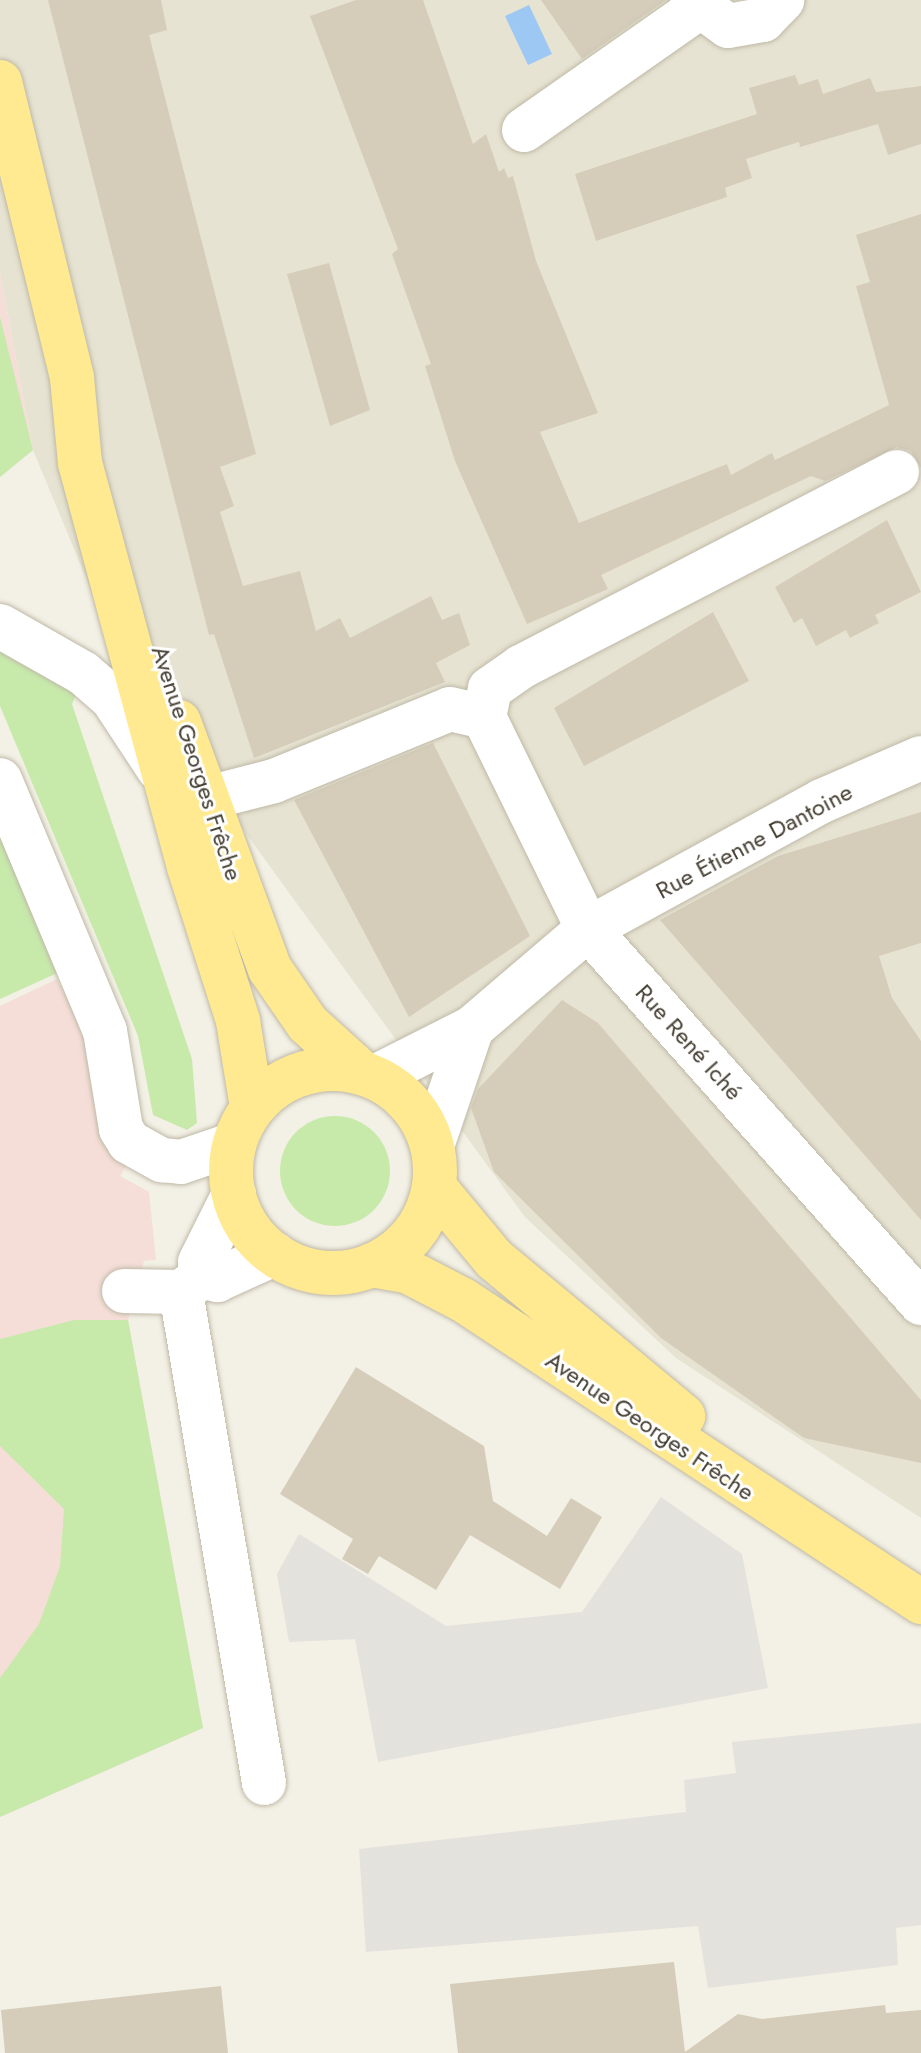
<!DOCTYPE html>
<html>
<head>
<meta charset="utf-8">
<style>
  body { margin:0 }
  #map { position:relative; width:921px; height:2053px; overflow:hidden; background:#f3f0e5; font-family:Jost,sans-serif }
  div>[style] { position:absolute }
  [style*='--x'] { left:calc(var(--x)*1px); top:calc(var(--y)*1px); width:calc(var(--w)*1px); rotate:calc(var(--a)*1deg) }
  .residential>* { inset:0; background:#e7e3d2 }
  .medical>* { inset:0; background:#f5ded7 }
  .green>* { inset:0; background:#c7eaab }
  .round { border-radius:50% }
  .parking>* { inset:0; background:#e4e2dd }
  .water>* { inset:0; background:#9dc8f3 }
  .building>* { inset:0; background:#d5cdb9 }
  .roads { filter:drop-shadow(0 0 2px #bfb9a7) drop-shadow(0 0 2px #bfb9a7) }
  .minor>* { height:44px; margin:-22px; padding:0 22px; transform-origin:22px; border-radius:22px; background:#fff }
  .major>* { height:44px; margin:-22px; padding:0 22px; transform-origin:22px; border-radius:22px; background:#ffea92 }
  .major>.ring { margin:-22px; padding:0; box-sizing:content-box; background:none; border:44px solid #ffea92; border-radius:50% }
  span { translate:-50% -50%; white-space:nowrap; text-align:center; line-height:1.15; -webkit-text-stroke:6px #fff; paint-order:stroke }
  .street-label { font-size:24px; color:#464034 }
</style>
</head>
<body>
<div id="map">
  <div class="residential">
    <i style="clip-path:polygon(0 0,921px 0,921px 1518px,676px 1358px,525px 1217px,239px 824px,194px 838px,33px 450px,0 272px)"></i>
  </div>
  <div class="medical">
    <i style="clip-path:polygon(0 272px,33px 450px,0 477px)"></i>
    <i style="clip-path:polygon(57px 979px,89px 1044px,99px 1131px,128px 1163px,120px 1176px,149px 1192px,156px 1260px,144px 1261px,128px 1320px,203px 1728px,0 1817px,0 1006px)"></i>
  </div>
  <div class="green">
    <i style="clip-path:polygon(0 317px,33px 450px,0 477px)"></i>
    <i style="clip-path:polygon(0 650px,81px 683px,72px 704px,192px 1059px,197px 1123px,187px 1130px,153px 1115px,138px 1036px,0 706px)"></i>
    <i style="clip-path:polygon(0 814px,66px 969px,0 999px)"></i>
    <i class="round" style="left:280px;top:1116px;width:110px;height:110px"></i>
    <i style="clip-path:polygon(74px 1320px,128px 1320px,203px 1728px,0 1817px,0 1678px,39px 1624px,60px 1566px,64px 1509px,0 1446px,0 1339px)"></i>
  </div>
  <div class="parking">
    <i style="clip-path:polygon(661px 1497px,742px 1554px,768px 1688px,378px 1762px,355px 1639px,289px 1642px,277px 1574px,299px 1534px,446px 1626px,582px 1612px)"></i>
    <i style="clip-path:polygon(921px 1723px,921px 1925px,896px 1928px,898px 1965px,708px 1988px,698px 1926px,366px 1952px,359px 1849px,686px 1812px,684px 1780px,736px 1773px,732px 1742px)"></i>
  </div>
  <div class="water">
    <i style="clip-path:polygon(529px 5px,552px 54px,528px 65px,505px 16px)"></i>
  </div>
  <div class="building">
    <i style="clip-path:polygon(48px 0,161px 0,167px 30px,149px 35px,256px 454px,220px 467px,234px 506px,220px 512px,243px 586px,300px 571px,316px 631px,340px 618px,350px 638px,431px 596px,442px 620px,459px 613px,470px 645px,436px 663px,445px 682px,254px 758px,214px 634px,209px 635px)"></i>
    <i style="clip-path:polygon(356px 0,423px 0,473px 144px,486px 134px,499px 172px,504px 168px,508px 178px,513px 176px,536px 261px,598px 413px,540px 432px,579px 523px,727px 464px,731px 475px,772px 453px,775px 460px,889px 405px,856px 286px,870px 282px,856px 235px,921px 214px,921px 468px,911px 451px,897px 447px,825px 481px,811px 476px,601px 575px,608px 589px,527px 624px,455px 461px,425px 366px,431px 364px,392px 254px,398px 249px,310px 16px)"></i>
    <i style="clip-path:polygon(541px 0,666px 0,582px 59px)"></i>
    <i style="clip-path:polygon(795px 75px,799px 85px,818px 79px,823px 94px,870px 78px,876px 92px,921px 86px,921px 144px,888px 155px,878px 124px,800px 147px,799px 142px,746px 159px,752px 178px,725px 188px,727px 197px,596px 241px,575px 174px,757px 114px,749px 88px)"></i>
    <i style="clip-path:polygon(329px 263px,370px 410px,330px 426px,287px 274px)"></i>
    <i style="clip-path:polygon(887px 520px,921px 592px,875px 615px,879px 623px,850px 638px,846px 630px,816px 646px,802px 618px,794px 623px,775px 587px)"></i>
    <i style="clip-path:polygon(713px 612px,749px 681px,584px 766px,554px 708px)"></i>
    <i style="clip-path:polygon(433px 743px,530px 936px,409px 1017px,294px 800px)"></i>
    <i style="clip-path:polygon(921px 812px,921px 943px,879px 956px,892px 998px,921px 1041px,921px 1220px,660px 920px,778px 856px)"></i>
    <i style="clip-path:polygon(562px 1000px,598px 1023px,921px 1400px,921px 1463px,804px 1438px,661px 1338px,494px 1172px,471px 1108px,478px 1089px)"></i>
    <i style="clip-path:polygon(356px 1367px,484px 1446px,493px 1501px,547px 1536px,571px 1498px,602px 1517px,560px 1589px,470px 1535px,436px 1590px,379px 1556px,368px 1574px,342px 1559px,353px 1539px,280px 1494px)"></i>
    <i style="clip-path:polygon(674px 1962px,685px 2052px,738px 2014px,762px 2019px,885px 2005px,886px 2013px,921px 2010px,921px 2053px,458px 2053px,450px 1984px)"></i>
    <i style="clip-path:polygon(221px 1986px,228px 2053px,5px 2053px,1px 2010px)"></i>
  </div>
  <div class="roads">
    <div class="minor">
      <i style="--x:692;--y:0;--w:44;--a:35.8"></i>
      <i style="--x:728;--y:26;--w:36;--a:-10"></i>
      <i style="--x:763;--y:20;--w:28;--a:-46"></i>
      <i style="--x:524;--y:130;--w:211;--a:-35"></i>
      <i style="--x:897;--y:472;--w:424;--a:152.6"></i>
      <i style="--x:521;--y:667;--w:38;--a:145"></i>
      <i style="--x:490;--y:689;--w:29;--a:102"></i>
      <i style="--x:484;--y:717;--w:236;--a:63.9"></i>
      <i style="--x:588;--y:929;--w:501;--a:48.32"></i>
      <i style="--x:0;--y:626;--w:95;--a:29.5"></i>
      <i style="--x:83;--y:673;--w:38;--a:41"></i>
      <i style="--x:112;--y:698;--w:84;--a:56.7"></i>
      <i style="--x:0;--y:780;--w:272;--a:67.3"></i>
      <i style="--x:105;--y:1031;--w:99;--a:80.7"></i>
      <i style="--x:121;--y:1129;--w:15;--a:58"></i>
      <i style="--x:129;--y:1142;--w:38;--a:29"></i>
      <i style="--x:162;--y:1160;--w:19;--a:6"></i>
      <i style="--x:181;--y:1162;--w:56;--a:-18.8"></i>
      <i style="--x:204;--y:799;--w:72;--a:-14.4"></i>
      <i style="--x:274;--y:781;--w:190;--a:-22.2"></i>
      <i style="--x:450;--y:709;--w:35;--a:13"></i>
      <i style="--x:375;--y:1077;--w:109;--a:-26.8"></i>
      <i style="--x:472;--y:1028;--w:153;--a:-40.5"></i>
      <i style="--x:588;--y:929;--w:267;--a:-28.7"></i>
      <i style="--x:822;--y:801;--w:108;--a:-23.5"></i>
      <i style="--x:433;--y:1143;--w:121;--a:-71.3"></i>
      <i style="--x:203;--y:1276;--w:14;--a:-102"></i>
      <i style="--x:200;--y:1262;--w:76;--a:-63.4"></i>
      <i style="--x:203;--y:1276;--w:15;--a:16"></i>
      <i style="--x:217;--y:1280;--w:63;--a:-24.5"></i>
      <i style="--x:124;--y:1291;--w:57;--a:1"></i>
      <i style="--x:181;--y:1292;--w:27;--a:-36"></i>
      <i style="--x:181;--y:1292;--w:498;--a:80.4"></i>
    </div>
    <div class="major">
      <i style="--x:0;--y:82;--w:305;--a:76.3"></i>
      <i style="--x:72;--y:378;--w:85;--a:84.6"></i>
      <i style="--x:80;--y:463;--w:418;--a:74.9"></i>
      <i style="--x:189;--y:867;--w:162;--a:72.3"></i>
      <i style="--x:238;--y:1021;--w:87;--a:80.8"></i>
      <i style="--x:179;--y:722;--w:263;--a:69.8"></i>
      <i style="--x:270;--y:969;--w:67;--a:55.4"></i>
      <i style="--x:308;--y:1024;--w:72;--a:42.2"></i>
      <i class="ring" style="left:231px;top:1069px;width:160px;height:160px"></i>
      <i style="--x:435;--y:1188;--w:92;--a:50.3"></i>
      <i style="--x:494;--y:1259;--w:246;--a:39.7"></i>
      <i style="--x:372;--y:1265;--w:36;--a:10"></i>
      <i style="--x:407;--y:1271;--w:63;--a:27.4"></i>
      <i style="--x:463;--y:1300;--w:549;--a:33.4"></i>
    </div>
  </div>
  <div class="street-label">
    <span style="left:197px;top:763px;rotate:72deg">Avenue Georges Frêche</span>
    <span style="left:754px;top:841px;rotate:-28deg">Rue Étienne Dantoine</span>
    <span style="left:689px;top:1042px;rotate:48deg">Rue René Iché</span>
    <span style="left:650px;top:1426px;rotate:34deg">Avenue Georges Frêche</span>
  </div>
</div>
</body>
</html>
